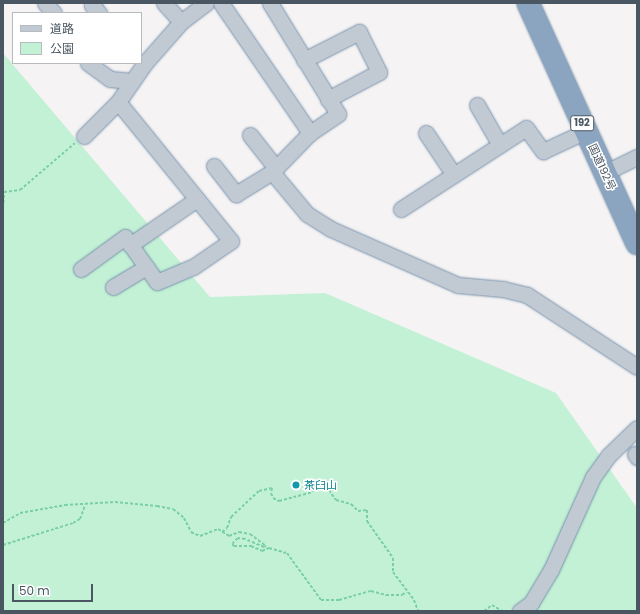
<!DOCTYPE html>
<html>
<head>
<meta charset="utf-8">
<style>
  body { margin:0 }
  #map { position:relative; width:640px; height:614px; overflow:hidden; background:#f5f3f3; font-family:Poppins,"Noto Sans JP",sans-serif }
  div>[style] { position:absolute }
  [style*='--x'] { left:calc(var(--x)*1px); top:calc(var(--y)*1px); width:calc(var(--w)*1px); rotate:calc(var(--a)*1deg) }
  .green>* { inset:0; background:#c3f1d5 }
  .path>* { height:2px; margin-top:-1px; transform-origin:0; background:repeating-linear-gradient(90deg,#7ad0a6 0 3px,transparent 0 5px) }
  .roads { filter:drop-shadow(0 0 1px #7690ad) drop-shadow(0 0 1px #7690ad) }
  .minor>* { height:15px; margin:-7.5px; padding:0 7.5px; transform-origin:7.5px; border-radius:7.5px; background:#c1cad2 }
  .highway>* { height:22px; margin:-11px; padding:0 11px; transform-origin:11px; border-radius:11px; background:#8ba5c1 }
  .dots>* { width:11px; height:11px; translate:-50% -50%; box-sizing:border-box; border:2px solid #fff; border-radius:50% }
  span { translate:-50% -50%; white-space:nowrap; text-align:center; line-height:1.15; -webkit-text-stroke:3px #fff; paint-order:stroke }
  .shield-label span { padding:1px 3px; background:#fff; border:1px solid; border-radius:3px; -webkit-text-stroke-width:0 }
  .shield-label { font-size:10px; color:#4a5661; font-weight:700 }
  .street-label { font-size:11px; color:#4a5661 }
  .culture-label { font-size:11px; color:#0d838f }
  .left { translate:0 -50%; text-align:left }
  .frame { position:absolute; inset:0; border:4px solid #4a5661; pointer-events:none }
  .legend { position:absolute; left:12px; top:12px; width:130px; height:52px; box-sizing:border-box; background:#fff; border:1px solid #b7bbc0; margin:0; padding:5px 7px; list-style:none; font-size:12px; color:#4a5661 }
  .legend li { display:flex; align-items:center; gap:8px; height:20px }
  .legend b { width:20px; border:1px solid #b7bbc0 }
  .scale { position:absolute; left:12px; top:584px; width:81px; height:18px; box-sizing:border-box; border:2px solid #4a5661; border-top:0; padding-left:5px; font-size:12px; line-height:14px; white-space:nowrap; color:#4a5661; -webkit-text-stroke:3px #fff; paint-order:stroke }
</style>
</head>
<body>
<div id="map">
  <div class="green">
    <i style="clip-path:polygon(3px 53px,210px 297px,325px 293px,556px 393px,637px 508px,637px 611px,3px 611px)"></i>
  </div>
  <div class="path">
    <i style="--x:3;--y:208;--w:16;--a:-86"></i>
    <i style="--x:4;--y:192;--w:16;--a:-7"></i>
    <i style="--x:20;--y:190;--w:72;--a:-40.5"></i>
    <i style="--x:3;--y:523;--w:20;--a:-30"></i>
    <i style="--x:20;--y:513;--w:46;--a:-10.1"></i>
    <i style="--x:65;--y:505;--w:50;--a:-3.4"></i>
    <i style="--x:115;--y:502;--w:42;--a:5.4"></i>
    <i style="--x:157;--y:506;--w:16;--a:11"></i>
    <i style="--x:173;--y:509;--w:14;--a:39"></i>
    <i style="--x:184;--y:518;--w:16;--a:63"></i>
    <i style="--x:191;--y:532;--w:10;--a:24"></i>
    <i style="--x:200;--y:536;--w:19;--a:-21"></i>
    <i style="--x:218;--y:529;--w:13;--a:32"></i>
    <i style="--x:229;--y:536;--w:11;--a:-22"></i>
    <i style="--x:239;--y:532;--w:11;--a:10"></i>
    <i style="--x:250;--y:534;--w:20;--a:37"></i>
    <i style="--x:266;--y:546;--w:2;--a:153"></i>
    <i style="--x:264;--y:547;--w:21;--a:-157"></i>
    <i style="--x:245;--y:539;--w:7;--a:-172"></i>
    <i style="--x:238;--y:538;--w:8;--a:135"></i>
    <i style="--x:232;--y:544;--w:3;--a:45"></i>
    <i style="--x:234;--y:546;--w:17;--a:0"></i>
    <i style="--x:251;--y:546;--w:12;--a:24"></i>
    <i style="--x:262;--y:551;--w:8;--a:-23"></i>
    <i style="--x:269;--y:548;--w:19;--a:16"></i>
    <i style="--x:287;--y:553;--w:58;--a:54.1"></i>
    <i style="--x:321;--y:600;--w:18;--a:0"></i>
    <i style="--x:339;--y:600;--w:33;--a:-16"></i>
    <i style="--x:371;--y:591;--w:16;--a:15"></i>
    <i style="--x:386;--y:595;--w:16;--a:0"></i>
    <i style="--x:402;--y:595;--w:5;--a:-37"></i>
    <i style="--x:222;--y:532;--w:6;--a:-39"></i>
    <i style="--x:227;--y:528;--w:12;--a:-70"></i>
    <i style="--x:231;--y:517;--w:38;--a:-43"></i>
    <i style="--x:259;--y:491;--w:13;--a:-13"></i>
    <i style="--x:272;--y:488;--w:5;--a:101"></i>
    <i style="--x:271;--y:493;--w:5;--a:68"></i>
    <i style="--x:273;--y:498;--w:7;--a:27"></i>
    <i style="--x:279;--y:501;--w:35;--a:-15"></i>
    <i style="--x:313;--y:492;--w:9;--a:-96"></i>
    <i style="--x:312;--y:483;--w:5;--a:-11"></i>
    <i style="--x:317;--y:482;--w:14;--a:34"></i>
    <i style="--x:329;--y:490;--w:12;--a:55"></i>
    <i style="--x:336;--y:500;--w:16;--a:15"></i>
    <i style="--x:351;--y:504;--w:10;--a:45"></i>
    <i style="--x:358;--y:511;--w:9;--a:-6"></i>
    <i style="--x:367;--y:510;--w:11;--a:90"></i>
    <i style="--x:367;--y:521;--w:45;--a:54.9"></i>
    <i style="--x:393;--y:558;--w:14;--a:90"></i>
    <i style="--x:393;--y:572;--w:35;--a:53"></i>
    <i style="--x:414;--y:600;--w:12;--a:70"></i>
    <i style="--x:3;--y:545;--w:73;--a:-17.4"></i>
    <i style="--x:73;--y:523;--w:8;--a:-30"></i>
    <i style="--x:80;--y:519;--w:15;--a:-70"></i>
    <i style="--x:484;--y:611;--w:10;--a:-37"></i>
    <i style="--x:492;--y:605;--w:12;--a:31"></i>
  </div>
  <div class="roads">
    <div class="minor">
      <i style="--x:45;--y:3;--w:13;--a:48"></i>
      <i style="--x:94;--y:3;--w:3;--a:135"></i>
      <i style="--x:92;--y:5;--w:11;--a:49"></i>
      <i style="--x:164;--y:3;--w:25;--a:48"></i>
      <i style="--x:221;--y:3;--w:158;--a:55.6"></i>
      <i style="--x:304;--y:60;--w:62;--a:-27"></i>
      <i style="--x:359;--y:32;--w:45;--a:63.4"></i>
      <i style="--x:379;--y:72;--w:58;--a:152.1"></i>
      <i style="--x:88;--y:63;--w:27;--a:36"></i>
      <i style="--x:110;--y:79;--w:22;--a:5"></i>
      <i style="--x:477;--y:105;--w:46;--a:60.1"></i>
      <i style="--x:426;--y:133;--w:50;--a:56.3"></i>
      <i style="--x:250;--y:135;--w:42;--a:51.8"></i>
      <i style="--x:84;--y:136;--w:48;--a:-45"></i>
      <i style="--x:118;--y:102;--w:47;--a:-55.3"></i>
      <i style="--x:145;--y:63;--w:55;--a:-48.7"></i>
      <i style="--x:181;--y:22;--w:31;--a:-37"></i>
      <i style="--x:214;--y:166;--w:36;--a:52"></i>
      <i style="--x:236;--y:194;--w:42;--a:-31.4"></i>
      <i style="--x:272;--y:172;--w:54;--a:-45.7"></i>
      <i style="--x:310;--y:133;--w:34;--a:-34"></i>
      <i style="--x:338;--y:114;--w:130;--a:-121.5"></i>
      <i style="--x:272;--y:172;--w:55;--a:50.2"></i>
      <i style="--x:307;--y:214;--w:28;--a:32"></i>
      <i style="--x:331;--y:229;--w:139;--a:23.8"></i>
      <i style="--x:458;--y:285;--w:45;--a:5.1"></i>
      <i style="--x:503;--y:289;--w:25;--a:14"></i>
      <i style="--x:527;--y:295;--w:131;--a:33.2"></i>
      <i style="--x:604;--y:173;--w:37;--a:-26"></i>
      <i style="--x:401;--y:209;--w:149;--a:-32.9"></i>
      <i style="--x:526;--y:128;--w:29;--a:54"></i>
      <i style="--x:543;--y:151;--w:47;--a:-24.9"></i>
      <i style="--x:130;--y:245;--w:81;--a:-34.5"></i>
      <i style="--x:81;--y:269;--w:54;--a:-36"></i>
      <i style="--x:125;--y:237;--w:55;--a:54.6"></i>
      <i style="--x:157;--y:282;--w:39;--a:-23"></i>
      <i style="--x:193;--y:267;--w:46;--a:-34.4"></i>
      <i style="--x:231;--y:241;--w:179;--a:-129.1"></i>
      <i style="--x:113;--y:287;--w:39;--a:-31"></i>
      <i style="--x:635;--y:454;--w:4;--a:56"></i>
      <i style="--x:520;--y:611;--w:14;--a:-36"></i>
      <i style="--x:531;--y:603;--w:39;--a:-59"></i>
      <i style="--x:551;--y:570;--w:102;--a:-65.7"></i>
      <i style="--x:593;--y:477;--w:26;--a:-54"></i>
      <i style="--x:608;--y:456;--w:40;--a:-44"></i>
    </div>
    <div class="highway">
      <i style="--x:528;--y:3;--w:264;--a:65.6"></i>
    </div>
  </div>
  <div class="dots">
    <i style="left:296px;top:485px;background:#0f9aa8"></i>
  </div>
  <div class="shield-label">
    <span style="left:582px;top:123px">192</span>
  </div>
  <div class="street-label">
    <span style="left:602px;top:167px;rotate:65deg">国道192号</span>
  </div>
  <div class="culture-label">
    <span class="left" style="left:304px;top:485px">茶臼山</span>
  </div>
  <div class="frame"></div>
  <ul class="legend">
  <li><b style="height:5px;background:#c1cad2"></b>道路</li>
  <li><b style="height:11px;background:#c3f1d5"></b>公園</li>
  </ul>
  <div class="scale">50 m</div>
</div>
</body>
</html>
